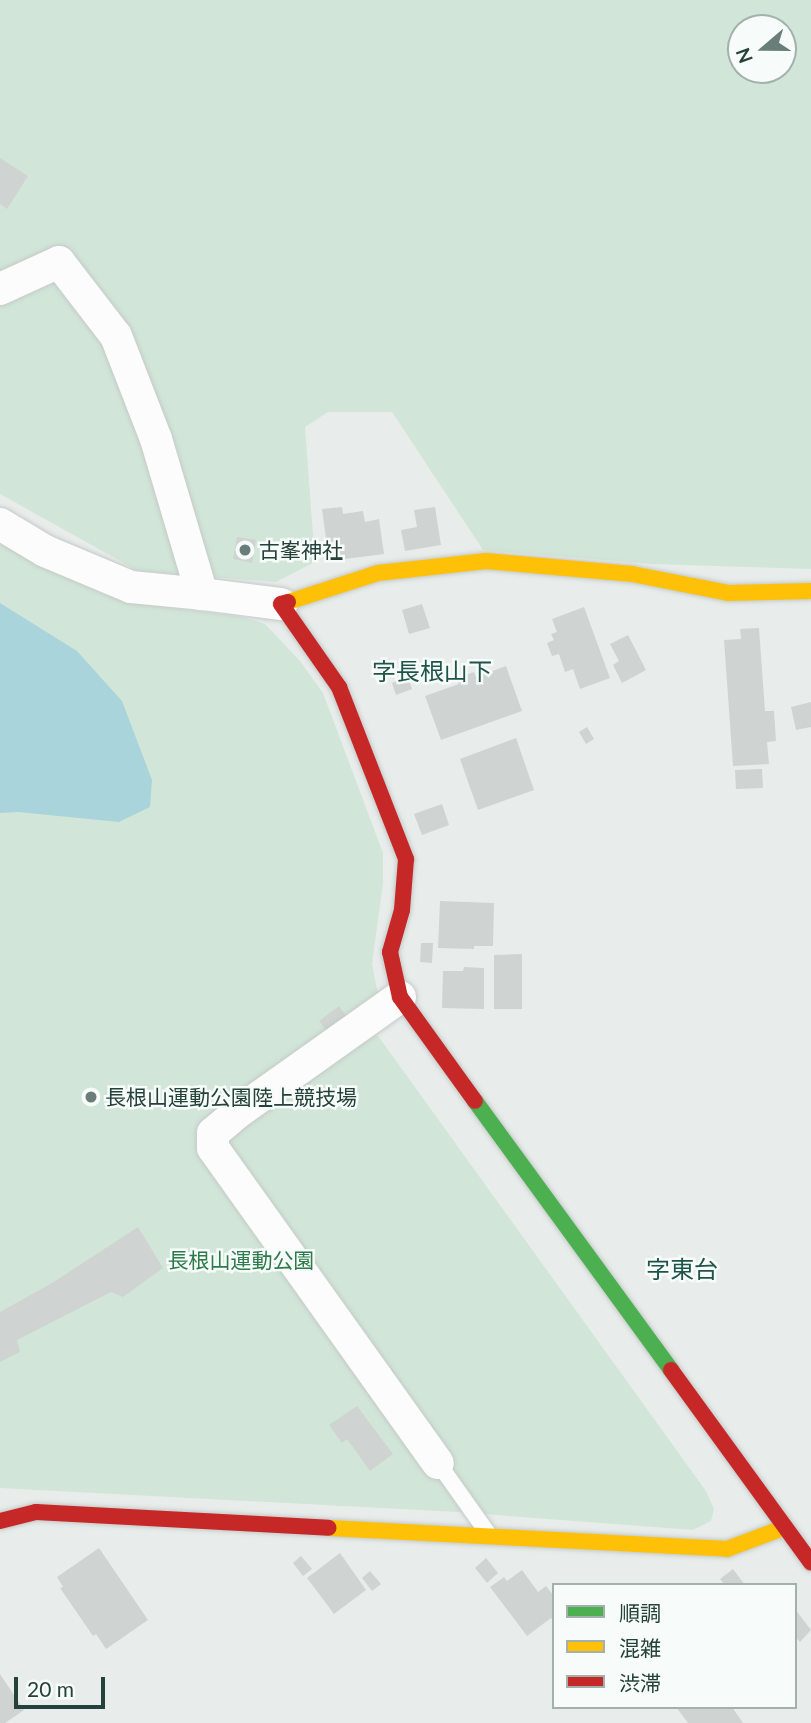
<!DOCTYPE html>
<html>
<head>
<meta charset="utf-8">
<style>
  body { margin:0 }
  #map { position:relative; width:811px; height:1723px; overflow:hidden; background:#e8edeb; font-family:Lato,"Noto Sans JP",sans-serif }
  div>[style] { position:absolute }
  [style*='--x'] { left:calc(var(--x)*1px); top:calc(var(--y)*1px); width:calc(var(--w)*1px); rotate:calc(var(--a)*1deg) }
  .green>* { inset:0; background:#d1e6d8 }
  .water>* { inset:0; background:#a9d4db }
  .building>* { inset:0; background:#cfd4d2 }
  .roads { filter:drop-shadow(0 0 2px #c5cac8) drop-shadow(0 0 2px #c5cac8) }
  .lane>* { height:16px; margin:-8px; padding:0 8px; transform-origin:8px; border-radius:8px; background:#fcfcfc }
  .street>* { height:32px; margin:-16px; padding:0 16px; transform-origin:16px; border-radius:16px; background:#fcfcfc }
  .fast>* { height:16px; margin:-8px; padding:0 8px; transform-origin:8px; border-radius:8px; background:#4caf50 }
  .slow>* { height:16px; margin:-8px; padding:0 8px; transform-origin:8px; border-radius:8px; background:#ffc107 }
  .jam>* { height:16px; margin:-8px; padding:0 8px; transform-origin:8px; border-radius:8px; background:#c62828 }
  .dots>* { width:19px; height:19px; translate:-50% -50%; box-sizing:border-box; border:4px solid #f7fbf9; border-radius:50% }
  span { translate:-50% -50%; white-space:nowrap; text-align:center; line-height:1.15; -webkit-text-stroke:5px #f7fbf9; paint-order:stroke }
  .poi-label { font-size:21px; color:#24423a }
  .left { translate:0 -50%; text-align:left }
  .park-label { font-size:21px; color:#2d7a4b }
  .quarter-label { font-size:24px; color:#1f5548 }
  .legend { position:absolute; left:552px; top:1583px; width:245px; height:126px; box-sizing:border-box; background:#f7fbf9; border:2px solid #a3b1ad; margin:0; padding:9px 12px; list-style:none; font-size:21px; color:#24423a }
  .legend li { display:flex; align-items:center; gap:14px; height:35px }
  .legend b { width:35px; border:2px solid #a3b1ad }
  .north { position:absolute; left:727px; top:14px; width:70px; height:70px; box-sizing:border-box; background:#f7fbf9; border:2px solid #a3b1ad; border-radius:50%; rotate:250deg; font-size:19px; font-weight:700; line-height:28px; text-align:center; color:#24423a }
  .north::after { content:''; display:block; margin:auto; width:24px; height:32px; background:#697e78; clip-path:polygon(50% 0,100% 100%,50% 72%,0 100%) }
  .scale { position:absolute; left:14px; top:1677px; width:91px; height:32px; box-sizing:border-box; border:4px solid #24423a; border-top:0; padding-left:9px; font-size:21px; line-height:24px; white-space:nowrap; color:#24423a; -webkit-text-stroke:5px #f7fbf9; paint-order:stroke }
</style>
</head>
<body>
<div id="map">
  <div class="green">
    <i style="clip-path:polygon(evenodd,0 0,811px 0,811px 569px,652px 564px,483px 550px,392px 412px,328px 412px,305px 427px,315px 562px,276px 582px,138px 571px,0 494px,0 0,741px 28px,783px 28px,783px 70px,741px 70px,741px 28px)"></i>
    <i style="clip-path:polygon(0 542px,103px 594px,165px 607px,243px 617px,265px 624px,300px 661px,323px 693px,383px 853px,383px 883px,372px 964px,378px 994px,376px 1033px,706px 1491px,714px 1509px,711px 1521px,693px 1530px,457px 1512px,0 1488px)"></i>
  </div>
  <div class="water">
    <i style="clip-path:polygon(0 603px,77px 651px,122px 701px,152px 780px,150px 807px,119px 822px,18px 812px,0 813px)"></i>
  </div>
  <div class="building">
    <i style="clip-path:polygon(0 158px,28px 176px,7px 209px,0 204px)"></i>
    <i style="clip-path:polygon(342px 507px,343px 514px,363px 511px,365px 522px,379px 519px,384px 554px,329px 561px,322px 509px)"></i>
    <i style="clip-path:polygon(435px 507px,441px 545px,405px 551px,401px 530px,417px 527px,414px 510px)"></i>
    <i style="clip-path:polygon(237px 537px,256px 540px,252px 563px,233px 559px)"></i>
    <i style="clip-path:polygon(422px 604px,430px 628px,409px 634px,402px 610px)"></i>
    <i style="clip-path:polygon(584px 607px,610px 678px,580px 689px,573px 669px,565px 672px,559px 654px,552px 656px,547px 643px,554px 640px,551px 634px,557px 632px,552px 619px)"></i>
    <i style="clip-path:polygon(759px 628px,765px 711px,774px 711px,776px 741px,767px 742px,769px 764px,733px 766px,724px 640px,741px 639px,740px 629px)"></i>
    <i style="clip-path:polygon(628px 635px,646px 670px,622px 683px,613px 665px,619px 661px,610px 644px)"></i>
    <i style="clip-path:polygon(506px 666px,522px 711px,441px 740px,425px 696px,459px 684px,456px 678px,474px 672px,476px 677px)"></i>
    <i style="clip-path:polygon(408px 677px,412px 689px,396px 695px,392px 683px)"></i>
    <i style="clip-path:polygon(811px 702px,811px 727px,796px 730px,791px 707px)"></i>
    <i style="clip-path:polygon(587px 727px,594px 739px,586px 744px,579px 732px)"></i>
    <i style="clip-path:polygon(516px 738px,534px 790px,478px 810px,460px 759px)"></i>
    <i style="clip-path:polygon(762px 769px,763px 788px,736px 789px,735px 770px)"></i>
    <i style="clip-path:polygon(442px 804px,449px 825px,422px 835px,414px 814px)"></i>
    <i style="clip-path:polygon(440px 901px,494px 903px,493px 946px,474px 946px,474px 949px,438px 948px)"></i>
    <i style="clip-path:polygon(421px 943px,433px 943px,432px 963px,420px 962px)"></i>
    <i style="clip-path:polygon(522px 954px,522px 1009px,494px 1009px,494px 955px)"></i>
    <i style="clip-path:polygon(464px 967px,484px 968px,484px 1009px,442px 1008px,443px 971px,463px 971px)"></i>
    <i style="clip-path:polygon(339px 1006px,347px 1017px,327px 1032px,319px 1021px)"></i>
    <i style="clip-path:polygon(138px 1227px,163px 1268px,123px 1297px,111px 1292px,17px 1340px,20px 1352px,0 1362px,0 1312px,52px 1283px)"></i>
    <i style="clip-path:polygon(357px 1406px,393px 1454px,370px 1471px,347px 1439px,342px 1443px,329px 1425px)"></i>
    <i style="clip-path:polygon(99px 1548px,148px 1620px,106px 1649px,96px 1634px,93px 1636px,60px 1588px,63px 1587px,57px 1577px)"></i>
    <i style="clip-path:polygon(340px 1553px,366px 1590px,334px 1614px,307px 1578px)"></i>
    <i style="clip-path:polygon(301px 1556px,312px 1569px,303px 1576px,293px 1563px)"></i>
    <i style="clip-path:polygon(486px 1558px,498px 1573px,487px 1583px,475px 1568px)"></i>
    <i style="clip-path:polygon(733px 1569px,745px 1585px,725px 1585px,720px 1579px)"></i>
    <i style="clip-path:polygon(522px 1570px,538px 1592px,546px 1586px,554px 1596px,554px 1622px,551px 1618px,527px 1636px,490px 1587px,504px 1577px,507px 1581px)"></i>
    <i style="clip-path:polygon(370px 1571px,381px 1584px,372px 1591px,362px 1578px)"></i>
    <i style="clip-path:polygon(795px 1609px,811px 1630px,800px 1642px,795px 1636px)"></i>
    <i style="clip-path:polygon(0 1674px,24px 1710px,5px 1723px,0 1723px)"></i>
    <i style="clip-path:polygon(676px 1707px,732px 1707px,743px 1723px,688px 1723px)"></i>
  </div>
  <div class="roads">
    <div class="lane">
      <i style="--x:438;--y:1463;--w:85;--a:54.6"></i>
    </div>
    <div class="street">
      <i style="--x:0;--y:289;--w:65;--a:-24.6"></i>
      <i style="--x:59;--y:262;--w:93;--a:52.4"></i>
      <i style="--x:116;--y:336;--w:110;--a:68.8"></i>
      <i style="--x:156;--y:439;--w:162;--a:73.5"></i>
      <i style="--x:202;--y:594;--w:80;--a:7.2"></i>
      <i style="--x:0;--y:524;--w:52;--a:31"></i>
      <i style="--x:45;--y:551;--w:93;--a:22.7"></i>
      <i style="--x:131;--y:587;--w:71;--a:5.6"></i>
      <i style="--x:400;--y:997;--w:200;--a:144.6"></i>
      <i style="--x:237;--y:1113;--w:31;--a:140"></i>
      <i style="--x:213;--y:1133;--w:15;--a:90"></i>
      <i style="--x:213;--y:1148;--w:387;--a:54.5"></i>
    </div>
    <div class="fast">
      <i style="--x:475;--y:1101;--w:333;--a:53.9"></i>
    </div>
    <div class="slow">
      <i style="--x:288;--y:602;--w:95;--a:-17.9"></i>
      <i style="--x:378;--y:573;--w:109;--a:-6.3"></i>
      <i style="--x:486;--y:561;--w:147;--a:5.1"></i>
      <i style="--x:632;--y:574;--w:99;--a:11.1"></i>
      <i style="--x:729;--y:593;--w:82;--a:-1.4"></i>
      <i style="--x:329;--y:1528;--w:399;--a:3"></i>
      <i style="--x:727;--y:1549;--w:60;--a:-20.6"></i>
    </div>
    <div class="jam">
      <i style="--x:288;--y:602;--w:7;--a:164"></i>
      <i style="--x:281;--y:604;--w:101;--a:55.1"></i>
      <i style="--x:339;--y:687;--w:185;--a:68.7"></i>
      <i style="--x:406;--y:859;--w:51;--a:94.5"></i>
      <i style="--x:402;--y:910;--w:44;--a:105.9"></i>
      <i style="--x:390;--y:952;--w:46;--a:77.5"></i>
      <i style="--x:400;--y:997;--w:128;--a:54.2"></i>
      <i style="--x:671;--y:1370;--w:238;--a:54"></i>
      <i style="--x:0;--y:1521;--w:37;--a:-14"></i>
      <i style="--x:36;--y:1512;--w:293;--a:3.1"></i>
    </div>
  </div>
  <div class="dots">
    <i style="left:245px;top:550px;background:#697e78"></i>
    <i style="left:91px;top:1097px;background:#697e78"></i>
  </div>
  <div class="poi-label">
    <span class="left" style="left:259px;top:550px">古峯神社</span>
    <span class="left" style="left:105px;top:1097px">長根山運動公園陸上競技場</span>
  </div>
  <div class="park-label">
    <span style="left:241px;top:1260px">長根山運動公園</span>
  </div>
  <div class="quarter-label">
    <span style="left:432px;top:671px">字長根山下</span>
    <span style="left:682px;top:1269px">字東台</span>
  </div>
  <ul class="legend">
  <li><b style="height:9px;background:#4caf50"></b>順調</li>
  <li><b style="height:9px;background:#ffc107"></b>混雑</li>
  <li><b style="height:9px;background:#c62828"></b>渋滞</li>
  </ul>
  <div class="north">N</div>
  <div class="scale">20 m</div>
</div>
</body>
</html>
